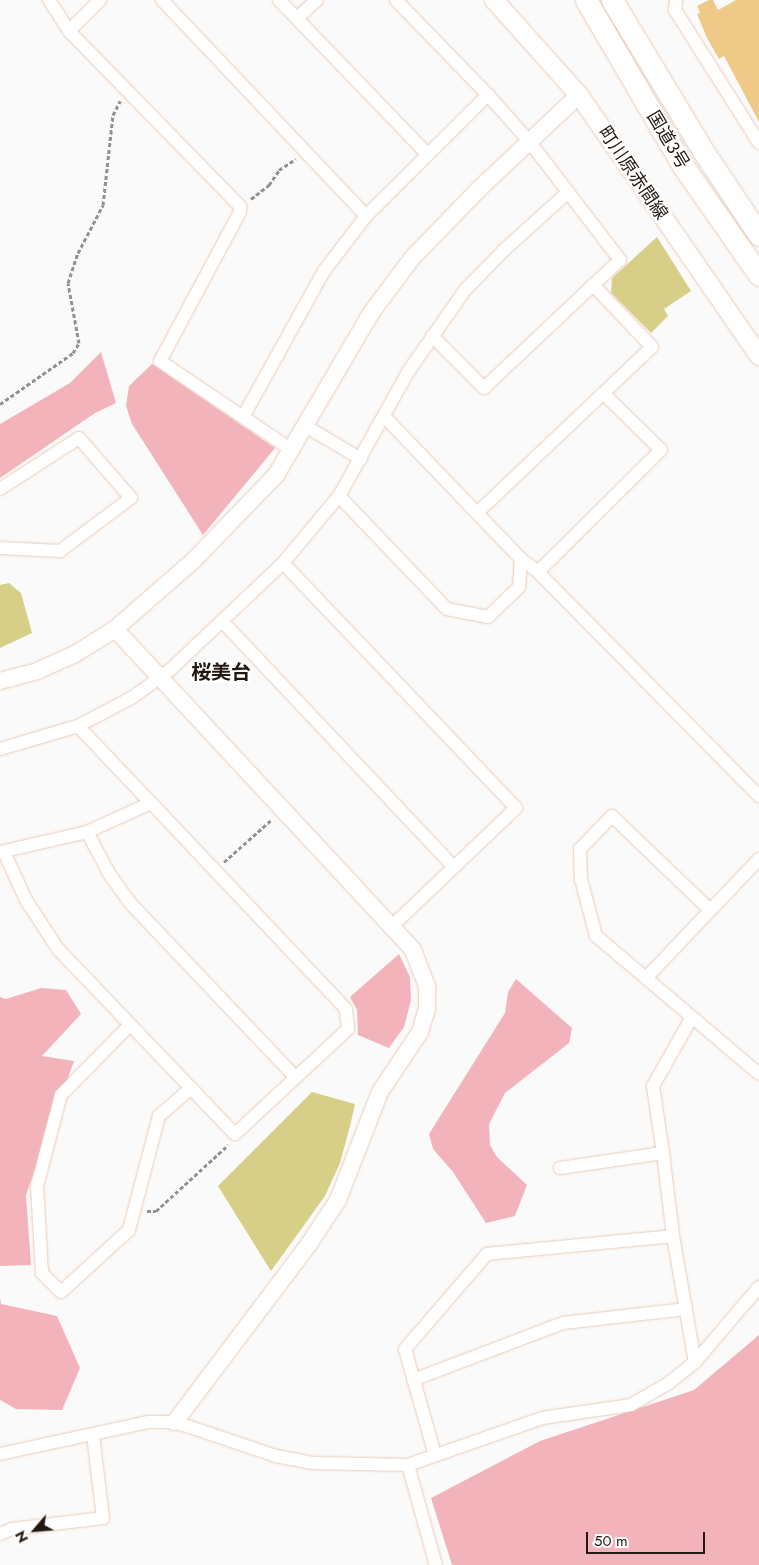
<!DOCTYPE html>
<html>
<head>
<meta charset="utf-8">
<style>
  body { margin:0 }
  #map { position:relative; width:759px; height:1565px; overflow:hidden; background:#fafafa; font-family:Jost,"Noto Sans JP",sans-serif }
  div>[style] { position:absolute }
  [style*='--x'] { left:calc(var(--x)*1px); top:calc(var(--y)*1px); width:calc(var(--w)*1px); rotate:calc(var(--a)*1deg) }
  .green>* { inset:0; background:#f2b3bb }
  .water>* { inset:0; background:#d7cf87 }
  .building>* { inset:0; background:#efc988 }
  .path>* { height:3px; margin-top:-1.5px; transform-origin:0; background:repeating-linear-gradient(90deg,#95908c 0 4px,transparent 0 6.5px) }
  .roads { filter:drop-shadow(0 0 1px #eacbb6) drop-shadow(0 0 1px #eacbb6) }
  .minor>* { height:12px; margin:-6px; padding:0 6px; transform-origin:6px; border-radius:6px; background:#fff }
  .tertiary>* { height:16px; margin:-8px; padding:0 8px; transform-origin:8px; border-radius:8px; background:#fff }
  .secondary>* { height:18px; margin:-9px; padding:0 9px; transform-origin:9px; border-radius:9px; background:#fff }
  .trunk>* { height:21px; margin:-10.5px; padding:0 10.5px; transform-origin:10.5px; border-radius:10.5px; background:#fff }
  span { translate:-50% -50%; white-space:nowrap; text-align:center; line-height:1.15; -webkit-text-stroke:5px #fff; paint-order:stroke }
  .street-label { font-size:18px; color:#241911 }
  .quarter-label { font-size:20px; color:#241911; font-weight:700 }
  .north { position:absolute; left:10px; top:1505px; width:50px; height:50px; -webkit-text-stroke:4px #fff; paint-order:stroke; rotate:243deg; font-size:14px; font-weight:700; line-height:20px; text-align:center; color:#241911 }
  .north::after { content:''; display:block; margin:auto; width:18px; height:22px; background:#241911; clip-path:polygon(50% 0,100% 100%,50% 72%,0 100%) }
  .scale { position:absolute; left:586px; top:1532px; width:119px; height:22px; box-sizing:border-box; border:2px solid #241911; border-top:0; padding-left:6px; font-size:15px; line-height:18px; white-space:nowrap; color:#241911; -webkit-text-stroke:4px #fff; paint-order:stroke }
</style>
</head>
<body>
<div id="map">
  <div class="green">
    <i style="clip-path:polygon(101px 352px,116px 403px,95px 413px,0 478px,0 424px,70px 383px)"></i>
    <i style="clip-path:polygon(152px 364px,275px 448px,203px 535px,132px 424px,126px 406px,129px 386px)"></i>
    <i style="clip-path:polygon(399px 954px,410px 977px,411px 1000px,404px 1027px,389px 1048px,358px 1035px,357px 1010px,350px 997px)"></i>
    <i style="clip-path:polygon(516px 979px,572px 1028px,569px 1043px,505px 1093px,489px 1124px,490px 1145px,497px 1157px,527px 1185px,515px 1216px,486px 1223px,453px 1172px,433px 1149px,429px 1134px,505px 1013px,508px 992px)"></i>
    <i style="clip-path:polygon(41px 988px,66px 990px,81px 1014px,42px 1056px,74px 1061px,26px 1195px,31px 1265px,0 1266px,0 997px,6px 999px)"></i>
    <i style="clip-path:polygon(0 1297px,1px 1304px,57px 1316px,80px 1368px,62px 1410px,16px 1409px,0 1400px)"></i>
    <i style="clip-path:polygon(759px 1335px,759px 1565px,452px 1565px,431px 1498px,540px 1441px,694px 1390px)"></i>
  </div>
  <div class="water">
    <i style="clip-path:polygon(657px 237px,691px 291px,664px 309px,668px 316px,651px 333px,611px 293px,612px 278px)"></i>
    <i style="clip-path:polygon(9px 583px,21px 593px,32px 633px,0 648px,0 585px)"></i>
    <i style="clip-path:polygon(312px 1092px,355px 1104px,350px 1126px,340px 1163px,325px 1196px,271px 1271px,218px 1186px)"></i>
  </div>
  <div class="building">
    <i style="clip-path:polygon(709px 0,713px 0,718px 10px,736px 0,759px 0,759px 122px,724px 56px,719px 59px,707px 38px,697px 14px,700px 13px,697px 6px)"></i>
  </div>
  <div class="path">
    <i style="--x:251;--y:199;--w:23;--a:-38"></i>
    <i style="--x:269;--y:185;--w:18;--a:-56"></i>
    <i style="--x:279;--y:170;--w:20;--a:-33"></i>
    <i style="--x:0;--y:404;--w:89;--a:-34.9"></i>
    <i style="--x:73;--y:353;--w:12;--a:-59"></i>
    <i style="--x:79;--y:343;--w:61;--a:-100.4"></i>
    <i style="--x:68;--y:283;--w:32;--a:-72"></i>
    <i style="--x:78;--y:253;--w:54;--a:-62.5"></i>
    <i style="--x:103;--y:205;--w:91;--a:-83.7"></i>
    <i style="--x:113;--y:115;--w:16;--a:-63"></i>
    <i style="--x:224;--y:862;--w:63;--a:-41.8"></i>
    <i style="--x:147;--y:1211;--w:9;--a:0"></i>
    <i style="--x:156;--y:1211;--w:98;--a:-42.5"></i>
  </div>
  <div class="roads">
    <div class="minor">
      <i style="--x:49;--y:0;--w:37;--a:57"></i>
      <i style="--x:69;--y:31;--w:245;--a:45.7"></i>
      <i style="--x:240;--y:206;--w:6;--a:90"></i>
      <i style="--x:240;--y:212;--w:169;--a:118.2"></i>
      <i style="--x:160;--y:361;--w:159;--a:34"></i>
      <i style="--x:162;--y:0;--w:297;--a:46.6"></i>
      <i style="--x:279;--y:0;--w:212;--a:46.1"></i>
      <i style="--x:676;--y:0;--w:10;--a:96"></i>
      <i style="--x:675;--y:10;--w:157;--a:57.7"></i>
      <i style="--x:297;--y:18;--w:27;--a:-42"></i>
      <i style="--x:69;--y:31;--w:44;--a:-45"></i>
      <i style="--x:432;--y:336;--w:74;--a:45"></i>
      <i style="--x:484;--y:388;--w:187;--a:-43.3"></i>
      <i style="--x:620;--y:260;--w:150;--a:-127.4"></i>
      <i style="--x:529;--y:141;--w:62;--a:-131.7"></i>
      <i style="--x:243;--y:417;--w:167;--a:-61"></i>
      <i style="--x:324;--y:271;--w:69;--a:-52.6"></i>
      <i style="--x:366;--y:216;--w:172;--a:-44.8"></i>
      <i style="--x:488;--y:95;--w:132;--a:-134.1"></i>
      <i style="--x:307;--y:427;--w:63;--a:30.7"></i>
      <i style="--x:0;--y:489;--w:94;--a:-32.8"></i>
      <i style="--x:79;--y:438;--w:79;--a:49.1"></i>
      <i style="--x:131;--y:498;--w:89;--a:143.3"></i>
      <i style="--x:60;--y:551;--w:60;--a:-177.1"></i>
      <i style="--x:339;--y:496;--w:156;--a:46.3"></i>
      <i style="--x:447;--y:609;--w:42;--a:11"></i>
      <i style="--x:488;--y:617;--w:43;--a:-44.1"></i>
      <i style="--x:519;--y:587;--w:28;--a:-86"></i>
      <i style="--x:521;--y:559;--w:197;--a:-133.8"></i>
      <i style="--x:477;--y:513;--w:241;--a:-43.5"></i>
      <i style="--x:652;--y:347;--w:86;--a:-133.6"></i>
      <i style="--x:521;--y:559;--w:21;--a:37"></i>
      <i style="--x:538;--y:572;--w:315;--a:45.4"></i>
      <i style="--x:283;--y:563;--w:338;--a:46.4"></i>
      <i style="--x:516;--y:808;--w:171;--a:136.4"></i>
      <i style="--x:538;--y:572;--w:173;--a:-44.8"></i>
      <i style="--x:661;--y:450;--w:81;--a:-135.5"></i>
      <i style="--x:222;--y:621;--w:338;--a:46.7"></i>
      <i style="--x:0;--y:749;--w:81;--a:-16.4"></i>
      <i style="--x:78;--y:726;--w:62;--a:-27.8"></i>
      <i style="--x:133;--y:697;--w:46;--a:-36.1"></i>
      <i style="--x:170;--y:670;--w:156;--a:-43.4"></i>
      <i style="--x:283;--y:563;--w:87;--a:-50.1"></i>
      <i style="--x:339;--y:496;--w:142;--a:-60.9"></i>
      <i style="--x:408;--y:372;--w:100;--a:-55.2"></i>
      <i style="--x:465;--y:290;--w:56;--a:-45.7"></i>
      <i style="--x:504;--y:250;--w:85;--a:-42.1"></i>
      <i style="--x:87;--y:832;--w:49;--a:61.9"></i>
      <i style="--x:110;--y:875;--w:37;--a:54"></i>
      <i style="--x:132;--y:905;--w:238;--a:46.5"></i>
      <i style="--x:0;--y:852;--w:89;--a:-12.9"></i>
      <i style="--x:87;--y:832;--w:70;--a:-24.4"></i>
      <i style="--x:151;--y:803;--w:106;--a:-133.5"></i>
      <i style="--x:4;--y:852;--w:53;--a:65.4"></i>
      <i style="--x:26;--y:900;--w:59;--a:56.9"></i>
      <i style="--x:58;--y:949;--w:256;--a:46.3"></i>
      <i style="--x:235;--y:1134;--w:154;--a:-42.9"></i>
      <i style="--x:348;--y:1029;--w:20;--a:-96"></i>
      <i style="--x:346;--y:1009;--w:284;--a:-133.4"></i>
      <i style="--x:759;--y:859;--w:164;--a:133.5"></i>
      <i style="--x:646;--y:978;--w:148;--a:40.3"></i>
      <i style="--x:646;--y:978;--w:65;--a:-140"></i>
      <i style="--x:596;--y:936;--w:59;--a:-104.7"></i>
      <i style="--x:581;--y:879;--w:30;--a:-92"></i>
      <i style="--x:580;--y:849;--w:46;--a:-45.9"></i>
      <i style="--x:612;--y:816;--w:136;--a:43.8"></i>
      <i style="--x:130;--y:1025;--w:98;--a:134.6"></i>
      <i style="--x:61;--y:1095;--w:94;--a:104.8"></i>
      <i style="--x:37;--y:1186;--w:87;--a:86.7"></i>
      <i style="--x:42;--y:1273;--w:27;--a:45"></i>
      <i style="--x:61;--y:1292;--w:92;--a:-42.4"></i>
      <i style="--x:129;--y:1230;--w:118;--a:-75.3"></i>
      <i style="--x:159;--y:1116;--w:43;--a:-41.2"></i>
      <i style="--x:663;--y:1153;--w:68;--a:-98.5"></i>
      <i style="--x:653;--y:1086;--w:79;--a:-60.5"></i>
      <i style="--x:560;--y:1168;--w:104;--a:-8.3"></i>
      <i style="--x:663;--y:1153;--w:84;--a:83.1"></i>
      <i style="--x:413;--y:1380;--w:160;--a:-20.8"></i>
      <i style="--x:563;--y:1323;--w:124;--a:-6.5"></i>
      <i style="--x:0;--y:1454;--w:151;--a:-12.2"></i>
      <i style="--x:148;--y:1422;--w:27;--a:0"></i>
      <i style="--x:175;--y:1422;--w:107;--a:18.6"></i>
      <i style="--x:276;--y:1456;--w:38;--a:11"></i>
      <i style="--x:313;--y:1463;--w:95;--a:1.2"></i>
      <i style="--x:408;--y:1465;--w:142;--a:-19.3"></i>
      <i style="--x:542;--y:1418;--w:90;--a:-8.3"></i>
      <i style="--x:631;--y:1405;--w:44;--a:-30.1"></i>
      <i style="--x:669;--y:1383;--w:33;--a:-39"></i>
      <i style="--x:695;--y:1362;--w:99;--a:-49.5"></i>
      <i style="--x:435;--y:1455;--w:110;--a:-105.8"></i>
      <i style="--x:405;--y:1349;--w:125;--a:-49.2"></i>
      <i style="--x:487;--y:1254;--w:187;--a:-5.5"></i>
      <i style="--x:673;--y:1236;--w:128;--a:80.1"></i>
      <i style="--x:408;--y:1465;--w:104;--a:74.4"></i>
      <i style="--x:0;--y:1534;--w:13;--a:-23"></i>
      <i style="--x:12;--y:1529;--w:92;--a:-6.9"></i>
      <i style="--x:103;--y:1518;--w:84;--a:-96.9"></i>
    </div>
    <div class="tertiary">
      <i style="--x:115;--y:629;--w:438;--a:47.1"></i>
      <i style="--x:413;--y:950;--w:40;--a:69"></i>
      <i style="--x:427;--y:987;--w:22;--a:90"></i>
      <i style="--x:427;--y:1009;--w:24;--a:107"></i>
      <i style="--x:420;--y:1032;--w:72;--a:123.7"></i>
      <i style="--x:380;--y:1092;--w:116;--a:111.3"></i>
      <i style="--x:338;--y:1200;--w:53;--a:123.4"></i>
      <i style="--x:309;--y:1244;--w:223;--a:127"></i>
      <i style="--x:0;--y:681;--w:38;--a:-15"></i>
      <i style="--x:37;--y:671;--w:42;--a:-24.1"></i>
      <i style="--x:75;--y:654;--w:47;--a:-32"></i>
      <i style="--x:115;--y:629;--w:103;--a:-41.1"></i>
      <i style="--x:193;--y:561;--w:120;--a:-46"></i>
      <i style="--x:276;--y:475;--w:188;--a:-59.6"></i>
      <i style="--x:371;--y:313;--w:70;--a:-53.1"></i>
      <i style="--x:413;--y:257;--w:96;--a:-45.8"></i>
      <i style="--x:480;--y:188;--w:136;--a:-43.2"></i>
    </div>
    <div class="secondary">
      <i style="--x:494;--y:0;--w:127;--a:48.2"></i>
      <i style="--x:579;--y:95;--w:317;--a:55.4"></i>
    </div>
    <div class="trunk">
      <i style="--x:586;--y:0;--w:192;--a:59.7"></i>
      <i style="--x:683;--y:166;--w:133;--a:55.1"></i>
      <i style="--x:612;--y:0;--w:180;--a:58.9"></i>
      <i style="--x:705;--y:154;--w:97;--a:56.3"></i>
    </div>
  </div>
  <div class="street-label">
    <span style="left:668px;top:140px;rotate:59deg">国道3号</span>
    <span style="left:633px;top:173px;rotate:56deg">町川原赤間線</span>
  </div>
  <div class="quarter-label">
    <span style="left:221px;top:672px">桜美台</span>
  </div>
  <div class="north">N</div>
  <div class="scale">50 m</div>
</div>
</body>
</html>
